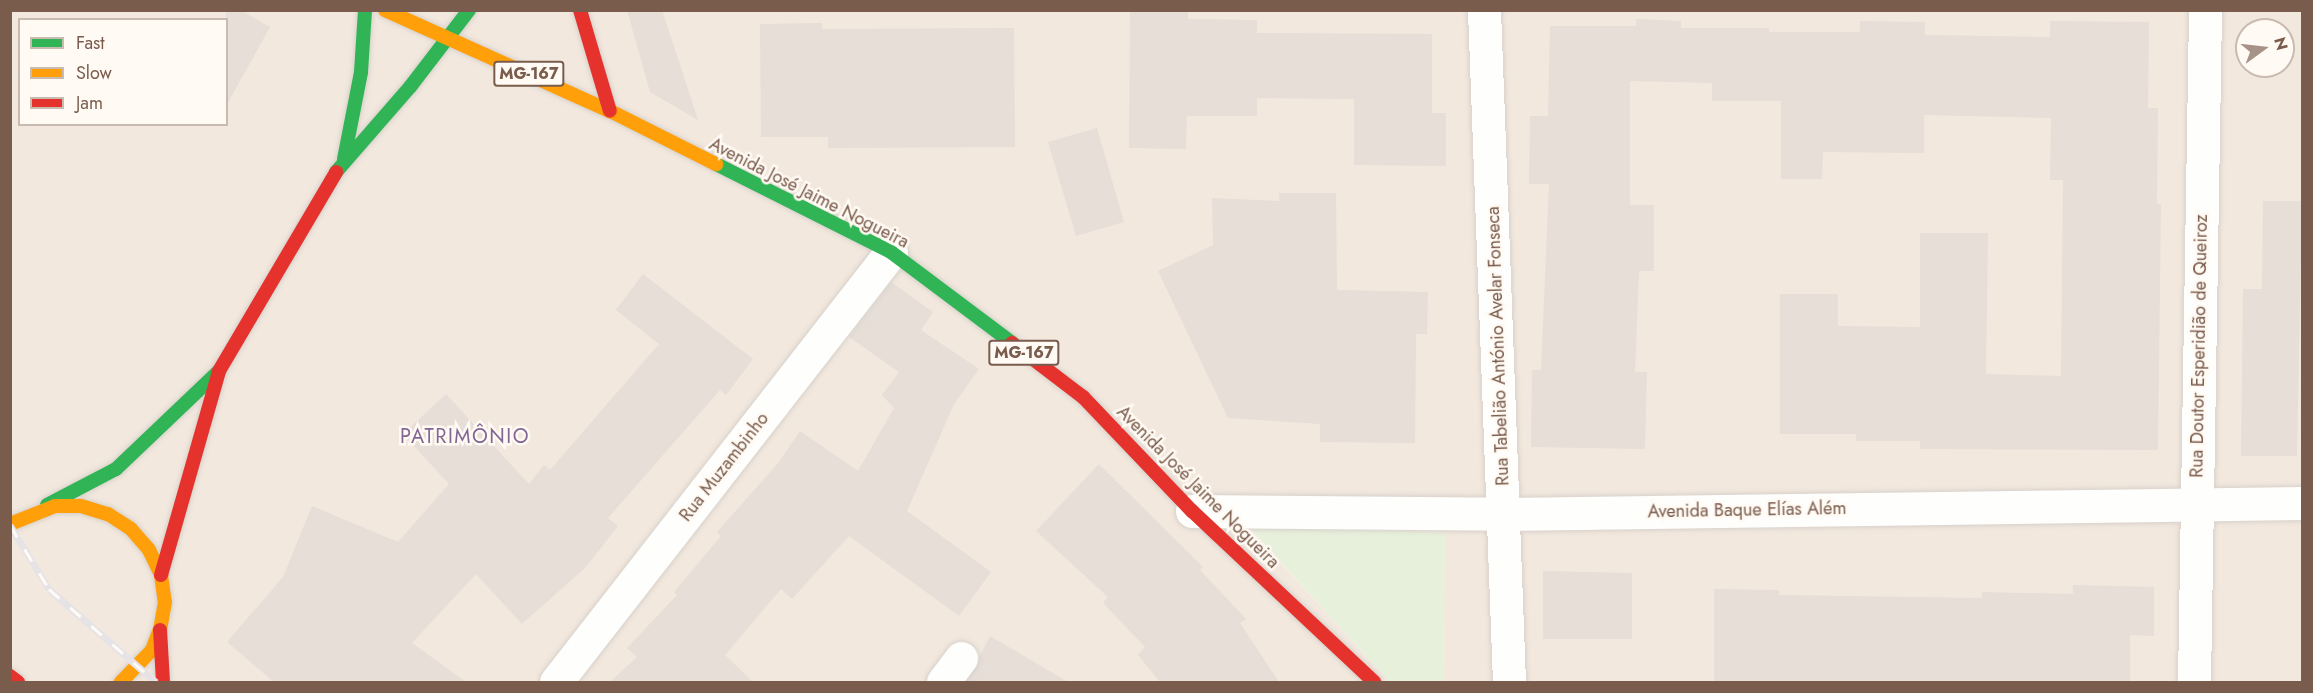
<!DOCTYPE html>
<html>
<head>
<meta charset="utf-8">
<style>
  body { margin:0 }
  #map { position:relative; width:2313px; height:693px; overflow:hidden; background:#f9f5f0; font-family:Jost,sans-serif }
  div>[style] { position:absolute }
  [style*='--x'] { left:calc(var(--x)*1px); top:calc(var(--y)*1px); width:calc(var(--w)*1px); rotate:calc(var(--a)*1deg) }
  .residential>* { inset:0; background:#f2e8de }
  .green>* { inset:0; background:#e7f0db }
  .building>* { inset:0; background:#e6ded7 }
  .roads { filter:drop-shadow(0 0 2px #d7d1cb) drop-shadow(0 0 2px #d7d1cb) }
  .street>* { height:33px; margin:-16.5px; padding:0 16.5px; transform-origin:16.5px; border-radius:16.5px; background:#fefefd }
  .fast>* { height:14px; margin:-7px; padding:0 7px; transform-origin:7px; border-radius:7px; background:#30b455 }
  .slow>* { height:14px; margin:-7px; padding:0 7px; transform-origin:7px; border-radius:7px; background:#ff9f0a }
  .jam>* { height:14px; margin:-7px; padding:0 7px; transform-origin:7px; border-radius:7px; background:#e5322d }
  .rail>* { height:7px; margin-top:-3.5px; transform-origin:0; background:repeating-linear-gradient(90deg,#fffaf3 0 14px,#e6e3e7 0 28px); box-sizing:border-box; border-block:2px solid #e6e3e7 }
  span { translate:-50% -50%; white-space:nowrap; text-align:center; line-height:1.15; -webkit-text-stroke:5px #fffaf3; paint-order:stroke }
  .shield-label span { padding:2px 4px; background:#fffaf3; border:2px solid; border-radius:4px; -webkit-text-stroke-width:0 }
  .shield-label { font-size:16px; color:#7a5c4d; font-weight:700 }
  .street-label { font-size:18px; color:#7a5c4d }
  .neighbourhood-label { font-size:20px; color:#846695; letter-spacing:1.5px }
  .frame { position:absolute; inset:0; border:12px solid #7a5c4d; pointer-events:none }
  .legend { position:absolute; left:18px; top:18px; width:210px; height:108px; box-sizing:border-box; background:#fffaf3; border:2px solid #cabbb1; margin:0; padding:8px 10px; list-style:none; font-size:18px; color:#7a5c4d }
  .legend li { display:flex; align-items:center; gap:12px; height:30px }
  .legend b { width:30px; border:2px solid #cabbb1 }
  .north { position:absolute; left:2235px; top:18px; width:60px; height:60px; box-sizing:border-box; background:#fffaf3; border:2px solid #cabbb1; border-radius:50%; rotate:75deg; font-size:16px; font-weight:700; line-height:24px; text-align:center; color:#7a5c4d }
  .north::after { content:''; display:block; margin:auto; width:21px; height:27px; background:#a69286; clip-path:polygon(50% 0,100% 100%,50% 72%,0 100%) }
</style>
</head>
<body>
<div id="map">
  <div class="residential">
    <i style="clip-path:polygon(evenodd,10px 11px,2302px 11px,2302px 682px,1443px 682px,1445px 532px,1248px 527px,1390px 682px,11px 682px,10px 11px,20px 20px,226px 20px,226px 124px,20px 124px,20px 20px,10px 11px,2247px 30px,2283px 30px,2283px 66px,2247px 66px,2247px 30px)"></i>
  </div>
  <div class="green">
    <i style="clip-path:polygon(1248px 526px,1445px 532px,1443px 682px,1390px 682px)"></i>
  </div>
  <div class="building">
    <i style="clip-path:polygon(226px 10px,240px 10px,270px 27px,226px 106px)"></i>
    <i style="clip-path:polygon(627px 10px,662px 10px,698px 120px,650px 92px)"></i>
    <i style="clip-path:polygon(1130px 11px,1188px 12px,1188px 19px,1257px 20px,1257px 33px,1432px 34px,1432px 113px,1446px 113px,1446px 166px,1354px 165px,1354px 99px,1257px 98px,1257px 116px,1187px 116px,1186px 149px,1129px 148px)"></i>
    <i style="clip-path:polygon(1636px 19px,1681px 21px,1681px 28px,1769px 28px,1769px 32px,1860px 32px,1860px 21px,1925px 22px,1925px 35px,2050px 37px,2050px 21px,2149px 22px,2148px 108px,2158px 108px,2157px 204px,2161px 204px,2158px 450px,1920px 449px,1920px 441px,1856px 441px,1856px 434px,1780px 434px,1780px 294px,1838px 294px,1838px 326px,1920px 327px,1920px 233px,1988px 233px,1986px 374px,2061px 376px,2063px 180px,2050px 180px,2051px 118px,1924px 115px,1924px 153px,1823px 152px,1822px 179px,1781px 179px,1781px 101px,1712px 101px,1712px 83px,1630px 81px,1630px 205px,1654px 205px,1654px 271px,1639px 271px,1635px 372px,1647px 372px,1645px 449px,1531px 447px,1532px 370px,1541px 370px,1549px 184px,1529px 184px,1530px 116px,1548px 116px,1550px 26px,1636px 26px)"></i>
    <i style="clip-path:polygon(822px 23px,822px 29px,1014px 28px,1015px 147px,828px 148px,828px 137px,761px 137px,760px 24px)"></i>
    <i style="clip-path:polygon(1097px 128px,1124px 222px,1076px 236px,1048px 142px)"></i>
    <i style="clip-path:polygon(1279px 193px,1336px 193px,1337px 290px,1428px 292px,1427px 334px,1416px 334px,1415px 443px,1320px 442px,1320px 424px,1228px 418px,1158px 271px,1213px 245px,1212px 198px,1279px 201px)"></i>
    <i style="clip-path:polygon(2263px 201px,2302px 201px,2297px 456px,2241px 456px,2243px 289px,2262px 289px)"></i>
    <i style="clip-path:polygon(643px 274px,753px 359px,726px 395px,720px 390px,608px 518px,618px 526px,585px 568px,522px 624px,476px 574px,412px 643px,466px 682px,274px 682px,227px 642px,283px 577px,312px 506px,398px 542px,449px 484px,403px 434px,446px 394px,529px 484px,544px 465px,550px 470px,659px 344px,616px 310px)"></i>
    <i style="clip-path:polygon(891px 282px,933px 312px,921px 330px,979px 369px,954px 404px,907px 511px,991px 572px,959px 616px,849px 536px,792px 599px,781px 589px,725px 655px,753px 682px,610px 682px,637px 657px,627px 648px,677px 595px,674px 592px,721px 536px,717px 532px,779px 462px,800px 431px,858px 471px,894px 408px,882px 395px,899px 372px,849px 337px)"></i>
    <i style="clip-path:polygon(1099px 464px,1203px 567px,1200px 570px,1246px 619px,1240px 623px,1279px 682px,1160px 682px,1138px 655px,1145px 647px,1103px 603px,1108px 597px,1036px 531px)"></i>
    <i style="clip-path:polygon(1543px 571px,1632px 573px,1632px 639px,1543px 639px)"></i>
    <i style="clip-path:polygon(2073px 585px,2154px 587px,2154px 636px,2130px 635px,2130px 682px,1714px 682px,1714px 589px,1779px 590px,1779px 595px,1982px 598px,1982px 592px,2073px 594px)"></i>
    <i style="clip-path:polygon(990px 636px,1068px 682px,966px 682px)"></i>
  </div>
  <div class="roads">
    <div class="street">
      <i style="--x:1484;--y:10;--w:672;--a:87.87"></i>
      <i style="--x:1192;--y:511;--w:313;--a:0.5"></i>
      <i style="--x:1505;--y:514;--w:797;--a:-0.79"></i>
      <i style="--x:556;--y:682;--w:545;--a:-52.08"></i>
      <i style="--x:943;--y:682;--w:30;--a:-53"></i>
      <i style="--x:2194;--y:682;--w:672;--a:-89.06"></i>
    </div>
    <div class="fast">
      <i style="--x:344;--y:159;--w:89;--a:-78.9"></i>
      <i style="--x:361;--y:72;--w:62;--a:-86.3"></i>
      <i style="--x:716;--y:164;--w:196;--a:26.7"></i>
      <i style="--x:891;--y:252;--w:151;--a:36.9"></i>
      <i style="--x:336;--y:172;--w:113;--a:-49"></i>
      <i style="--x:410;--y:87;--w:97;--a:-52.5"></i>
      <i style="--x:47;--y:505;--w:78;--a:-27.6"></i>
      <i style="--x:116;--y:469;--w:141;--a:-43.6"></i>
    </div>
    <div class="slow">
      <i style="--x:385;--y:10;--w:247;--a:24.2"></i>
      <i style="--x:610;--y:111;--w:119;--a:26.6"></i>
      <i style="--x:10;--y:524;--w:48;--a:-21.8"></i>
      <i style="--x:55;--y:506;--w:26;--a:0"></i>
      <i style="--x:81;--y:506;--w:28;--a:17"></i>
      <i style="--x:108;--y:514;--w:27;--a:33"></i>
      <i style="--x:131;--y:529;--w:28;--a:49"></i>
      <i style="--x:149;--y:550;--w:28;--a:64"></i>
      <i style="--x:161;--y:575;--w:27;--a:82"></i>
      <i style="--x:165;--y:602;--w:27;--a:100"></i>
      <i style="--x:160;--y:629;--w:22;--a:111"></i>
      <i style="--x:152;--y:650;--w:45;--a:134.1"></i>
    </div>
    <div class="jam">
      <i style="--x:580;--y:10;--w:105;--a:73.5"></i>
      <i style="--x:1012;--y:343;--w:89;--a:37.3"></i>
      <i style="--x:1083;--y:397;--w:158;--a:46.3"></i>
      <i style="--x:1192;--y:511;--w:250;--a:43.2"></i>
      <i style="--x:161;--y:575;--w:212;--a:-74.1"></i>
      <i style="--x:219;--y:371;--w:231;--a:-59.5"></i>
      <i style="--x:160;--y:630;--w:52;--a:86.7"></i>
      <i style="--x:10;--y:676;--w:10;--a:37"></i>
    </div>
  </div>
  <div class="rail">
    <i style="--x:10;--y:525;--w:75;--a:58.6"></i>
    <i style="--x:49;--y:589;--w:142;--a:41"></i>
  </div>
  <div class="shield-label">
    <span style="left:529px;top:74px">MG-167</span>
    <span style="left:1024px;top:353px">MG-167</span>
  </div>
  <div class="street-label">
    <span style="left:809px;top:193px;rotate:27deg">Avenida José Jaime Nogueira</span>
    <span style="left:1498px;top:346px;rotate:-92deg">Rua Tabelião António Avelar Fonseca</span>
    <span style="left:2199px;top:346px;rotate:-89deg">Rua Doutor Esperidião de Queiroz</span>
    <span style="left:724px;top:467px;rotate:-52deg">Rua Muzambinho</span>
    <span style="left:1198px;top:487px;rotate:45deg">Avenida José Jaime Nogueira</span>
    <span style="left:1747px;top:510px;rotate:-1deg">Avenida Baque Elías Além</span>
  </div>
  <div class="neighbourhood-label">
    <span style="left:465px;top:436px">PATRIMÔNIO</span>
  </div>
  <div class="frame"></div>
  <ul class="legend">
  <li><b style="height:8px;background:#30b455"></b>Fast</li>
  <li><b style="height:8px;background:#ff9f0a"></b>Slow</li>
  <li><b style="height:8px;background:#e5322d"></b>Jam</li>
  </ul>
  <div class="north">N</div>
</div>
</body>
</html>
